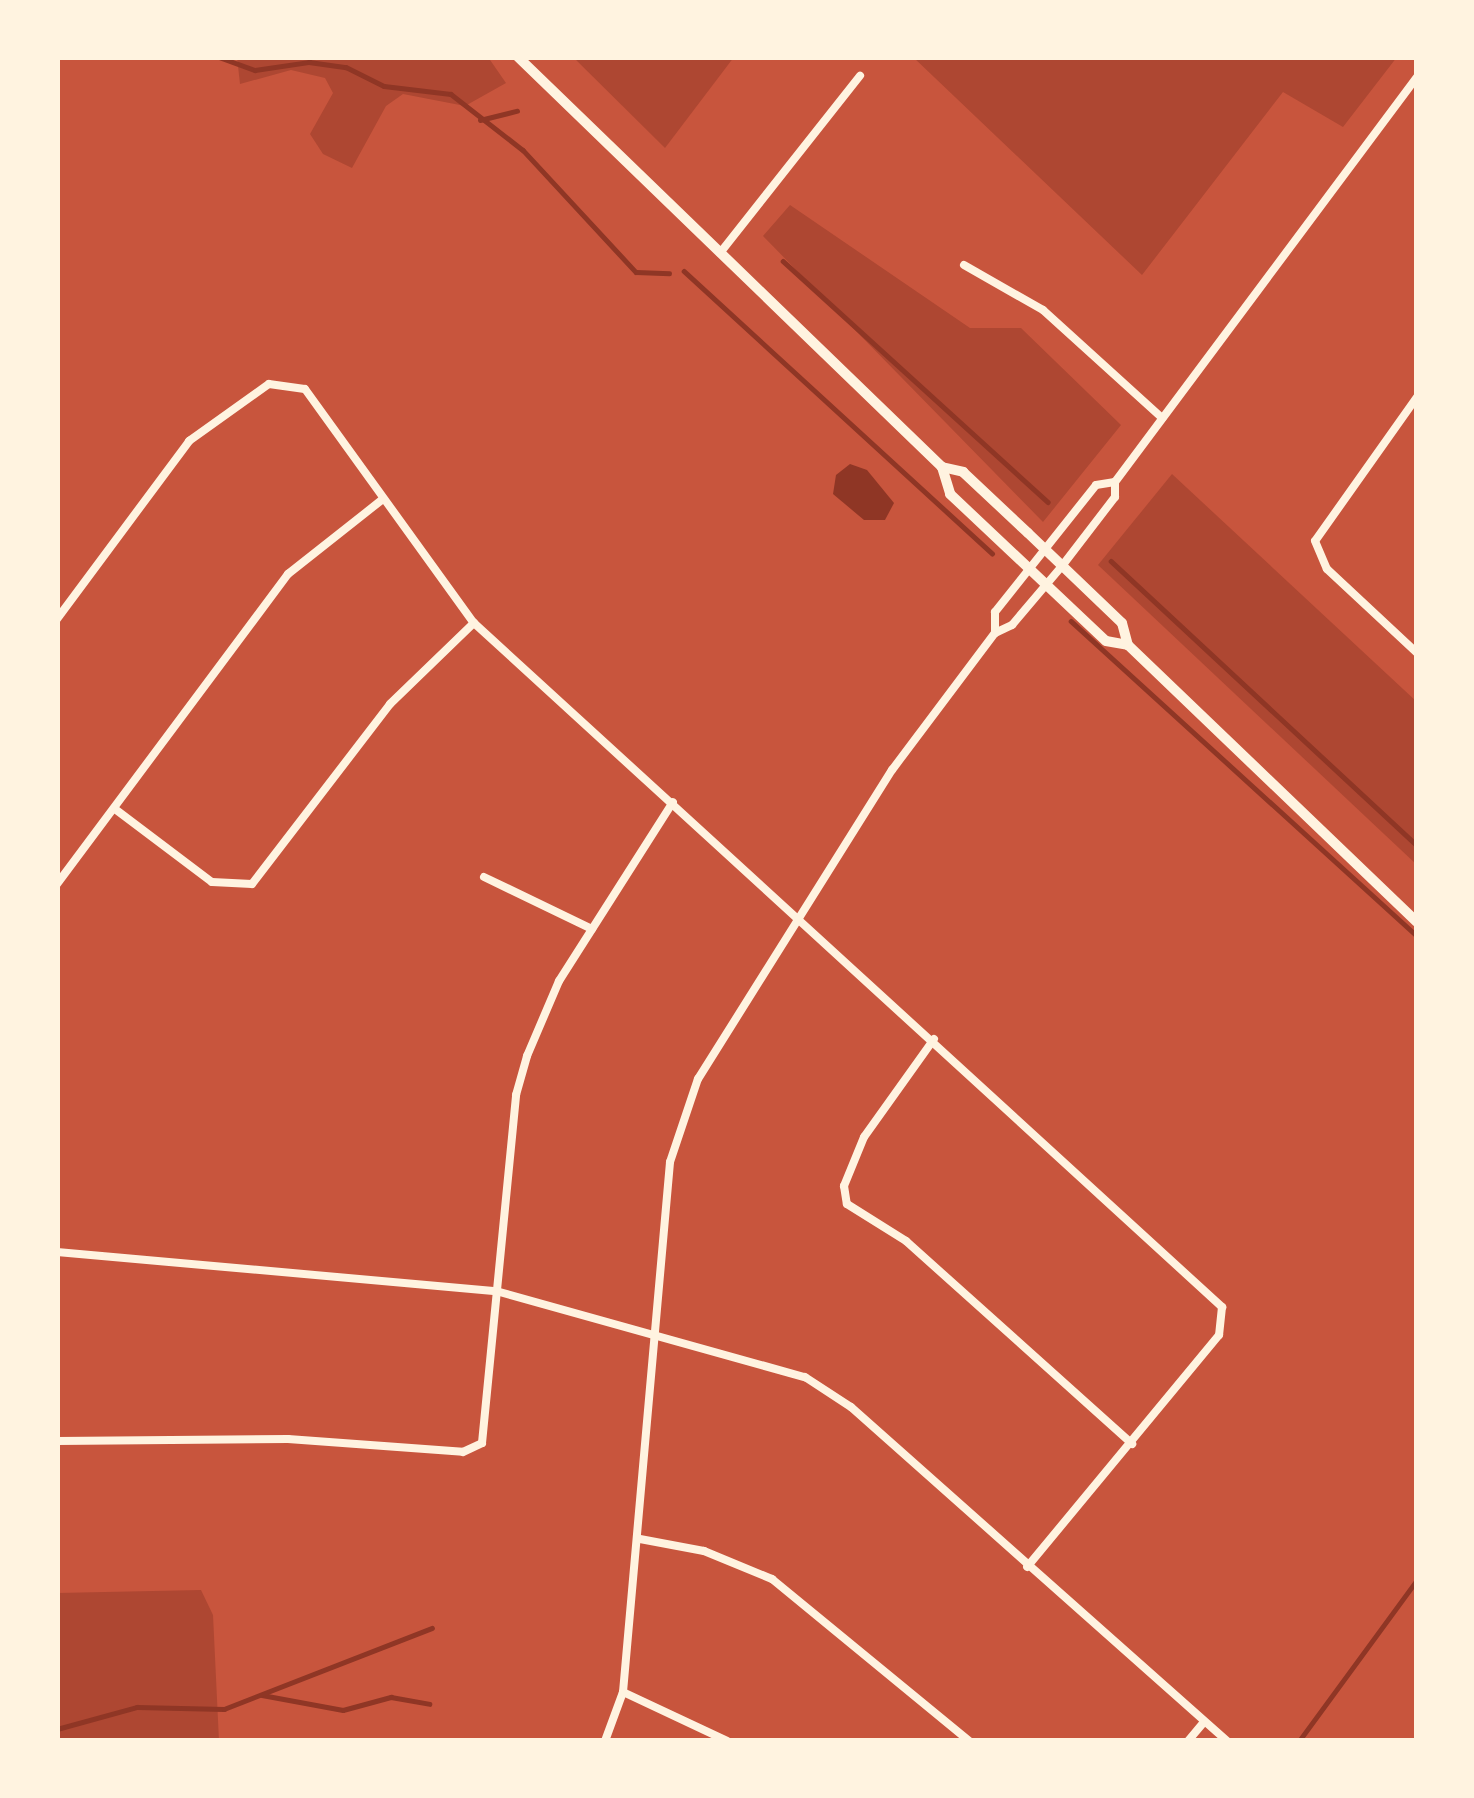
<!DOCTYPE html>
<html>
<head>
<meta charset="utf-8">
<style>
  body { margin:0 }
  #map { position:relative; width:1474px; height:1798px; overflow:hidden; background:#c8553d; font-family:"Alegreya Sans",sans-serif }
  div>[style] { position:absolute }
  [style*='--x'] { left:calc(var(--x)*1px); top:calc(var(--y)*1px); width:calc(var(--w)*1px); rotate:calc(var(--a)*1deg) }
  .green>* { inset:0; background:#ae4732 }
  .water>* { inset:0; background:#8f3625 }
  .stream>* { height:4.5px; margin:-2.25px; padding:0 2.25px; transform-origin:2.25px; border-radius:2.25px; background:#8f3625 }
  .minor>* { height:8px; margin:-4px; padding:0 4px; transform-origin:4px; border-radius:4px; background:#fff3e0 }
  .secondary>* { height:10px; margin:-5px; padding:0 5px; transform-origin:5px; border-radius:5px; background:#fff3e0 }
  span { translate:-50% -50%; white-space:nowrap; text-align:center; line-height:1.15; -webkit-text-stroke:10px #fff3e0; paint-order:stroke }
  .frame { position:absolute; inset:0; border:60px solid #fff3e0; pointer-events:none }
</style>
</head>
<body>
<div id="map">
  <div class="green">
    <i style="clip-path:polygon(237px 57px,488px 57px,506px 83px,465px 106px,403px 94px,386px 106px,352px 168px,323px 154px,310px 134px,333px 93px,325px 78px,291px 70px,240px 84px)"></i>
    <i style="clip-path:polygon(573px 57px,734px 57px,665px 148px)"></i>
    <i style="clip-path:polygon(913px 57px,1397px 57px,1343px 127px,1283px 92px,1142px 275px)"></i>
    <i style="clip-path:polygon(790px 205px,970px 328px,1021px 328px,1121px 425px,1043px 522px,763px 236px)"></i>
    <i style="clip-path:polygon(1172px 474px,1417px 702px,1417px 865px,1098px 565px)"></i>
    <i style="clip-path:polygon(201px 1590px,213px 1615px,219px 1741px,57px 1741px,57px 1593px)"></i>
  </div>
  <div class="water">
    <i style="clip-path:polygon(850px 464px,867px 470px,894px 503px,885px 520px,864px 520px,833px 494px,836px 475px)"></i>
  </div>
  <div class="stream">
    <i style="--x:219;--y:57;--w:38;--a:20"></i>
    <i style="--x:255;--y:70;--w:55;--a:-8.4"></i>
    <i style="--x:309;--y:62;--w:37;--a:8"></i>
    <i style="--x:346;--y:67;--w:42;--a:26.6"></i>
    <i style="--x:384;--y:86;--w:67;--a:6.8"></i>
    <i style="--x:451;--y:94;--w:91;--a:37.9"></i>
    <i style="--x:523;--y:150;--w:166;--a:47.2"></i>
    <i style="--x:636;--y:272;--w:33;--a:2"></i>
    <i style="--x:480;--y:120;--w:38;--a:-14"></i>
    <i style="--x:783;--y:261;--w:358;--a:42.3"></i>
    <i style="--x:684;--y:271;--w:418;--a:42.5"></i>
    <i style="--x:1111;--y:561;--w:417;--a:42.9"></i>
    <i style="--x:1071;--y:621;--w:468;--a:42.3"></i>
    <i style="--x:262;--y:1695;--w:82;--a:10.5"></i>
    <i style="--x:343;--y:1710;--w:50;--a:-15.2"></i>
    <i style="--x:391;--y:1697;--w:39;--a:10"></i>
    <i style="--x:57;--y:1729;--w:83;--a:-15.4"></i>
    <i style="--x:137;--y:1707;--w:87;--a:1.3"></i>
    <i style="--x:224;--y:1709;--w:223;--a:-21.3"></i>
    <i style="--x:1299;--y:1741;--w:200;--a:-53.8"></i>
  </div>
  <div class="minor">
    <i style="--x:720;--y:253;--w:226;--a:-51.7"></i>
    <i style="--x:964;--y:265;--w:91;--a:29.7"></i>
    <i style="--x:1043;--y:310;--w:161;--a:42.2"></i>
    <i style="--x:1417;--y:397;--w:176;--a:125.3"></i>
    <i style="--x:1315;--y:541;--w:30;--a:67"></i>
    <i style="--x:1327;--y:569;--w:123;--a:43"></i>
    <i style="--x:57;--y:619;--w:222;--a:-53.4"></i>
    <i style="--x:189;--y:441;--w:98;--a:-35.5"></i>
    <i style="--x:269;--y:384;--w:36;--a:8"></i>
    <i style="--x:305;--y:389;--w:289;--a:54.2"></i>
    <i style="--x:474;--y:623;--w:1014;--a:42.44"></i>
    <i style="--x:1222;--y:1307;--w:28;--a:96"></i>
    <i style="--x:1219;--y:1335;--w:301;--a:129.6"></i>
    <i style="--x:995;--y:633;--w:21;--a:-90"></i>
    <i style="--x:995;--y:612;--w:162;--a:-51.5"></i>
    <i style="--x:1096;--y:485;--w:19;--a:-9"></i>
    <i style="--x:115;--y:809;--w:121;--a:37"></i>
    <i style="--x:212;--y:882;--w:40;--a:2.9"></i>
    <i style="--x:252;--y:884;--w:227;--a:-52.5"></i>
    <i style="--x:390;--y:704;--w:117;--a:-44"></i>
    <i style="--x:484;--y:877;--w:120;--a:25.7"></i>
    <i style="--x:57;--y:884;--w:387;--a:-53.3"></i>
    <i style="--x:288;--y:574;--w:121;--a:-38.3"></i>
    <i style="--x:934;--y:1039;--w:120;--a:125.5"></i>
    <i style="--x:864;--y:1137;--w:53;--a:112.2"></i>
    <i style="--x:844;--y:1186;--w:18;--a:81"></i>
    <i style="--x:847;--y:1204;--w:70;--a:32.1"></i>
    <i style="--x:906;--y:1241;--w:304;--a:41.9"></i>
    <i style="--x:57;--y:1252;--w:441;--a:5.1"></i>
    <i style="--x:496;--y:1291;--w:321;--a:15.6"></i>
    <i style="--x:805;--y:1377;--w:55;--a:33.1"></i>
    <i style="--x:851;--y:1407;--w:503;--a:41.61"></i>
    <i style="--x:57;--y:1441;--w:231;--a:-0.5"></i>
    <i style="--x:288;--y:1439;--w:175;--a:4.2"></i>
    <i style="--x:463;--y:1452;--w:21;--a:-25"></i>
    <i style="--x:482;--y:1443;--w:350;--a:-84.4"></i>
    <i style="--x:516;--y:1095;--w:41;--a:-74.2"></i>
    <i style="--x:527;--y:1056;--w:82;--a:-66.9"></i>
    <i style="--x:559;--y:981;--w:212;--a:-57.5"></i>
    <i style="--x:640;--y:1539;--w:65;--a:10.6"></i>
    <i style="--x:704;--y:1551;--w:74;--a:22.4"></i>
    <i style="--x:772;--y:1579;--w:255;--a:39.4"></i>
    <i style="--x:623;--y:1692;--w:115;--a:25.2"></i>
    <i style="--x:605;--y:1741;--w:52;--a:-69.8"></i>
    <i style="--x:623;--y:1692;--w:532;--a:-84.93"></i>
    <i style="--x:670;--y:1162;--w:88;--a:-71.4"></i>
    <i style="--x:698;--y:1079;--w:365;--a:-57.9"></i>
    <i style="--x:892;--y:770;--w:171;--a:-53.1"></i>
    <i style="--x:995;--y:633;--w:19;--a:-25"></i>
    <i style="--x:1012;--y:625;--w:77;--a:-49.7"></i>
    <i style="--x:1062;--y:566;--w:87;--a:-52.5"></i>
    <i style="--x:1115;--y:497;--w:15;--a:-90"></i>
    <i style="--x:1115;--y:482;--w:505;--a:-53.29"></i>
    <i style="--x:1188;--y:1741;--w:25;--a:-50"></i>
  </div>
  <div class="secondary">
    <i style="--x:518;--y:57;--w:590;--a:44.04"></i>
    <i style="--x:942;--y:467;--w:22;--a:13"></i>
    <i style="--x:963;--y:472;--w:89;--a:43.2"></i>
    <i style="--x:1028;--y:533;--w:130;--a:43.8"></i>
    <i style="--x:1122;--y:623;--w:23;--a:75"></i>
    <i style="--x:1128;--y:645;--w:400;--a:43.8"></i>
    <i style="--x:942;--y:467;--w:28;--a:73"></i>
    <i style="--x:950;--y:494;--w:214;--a:43.3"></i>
    <i style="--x:1106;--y:641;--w:22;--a:10"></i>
  </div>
  <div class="frame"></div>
</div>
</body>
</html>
